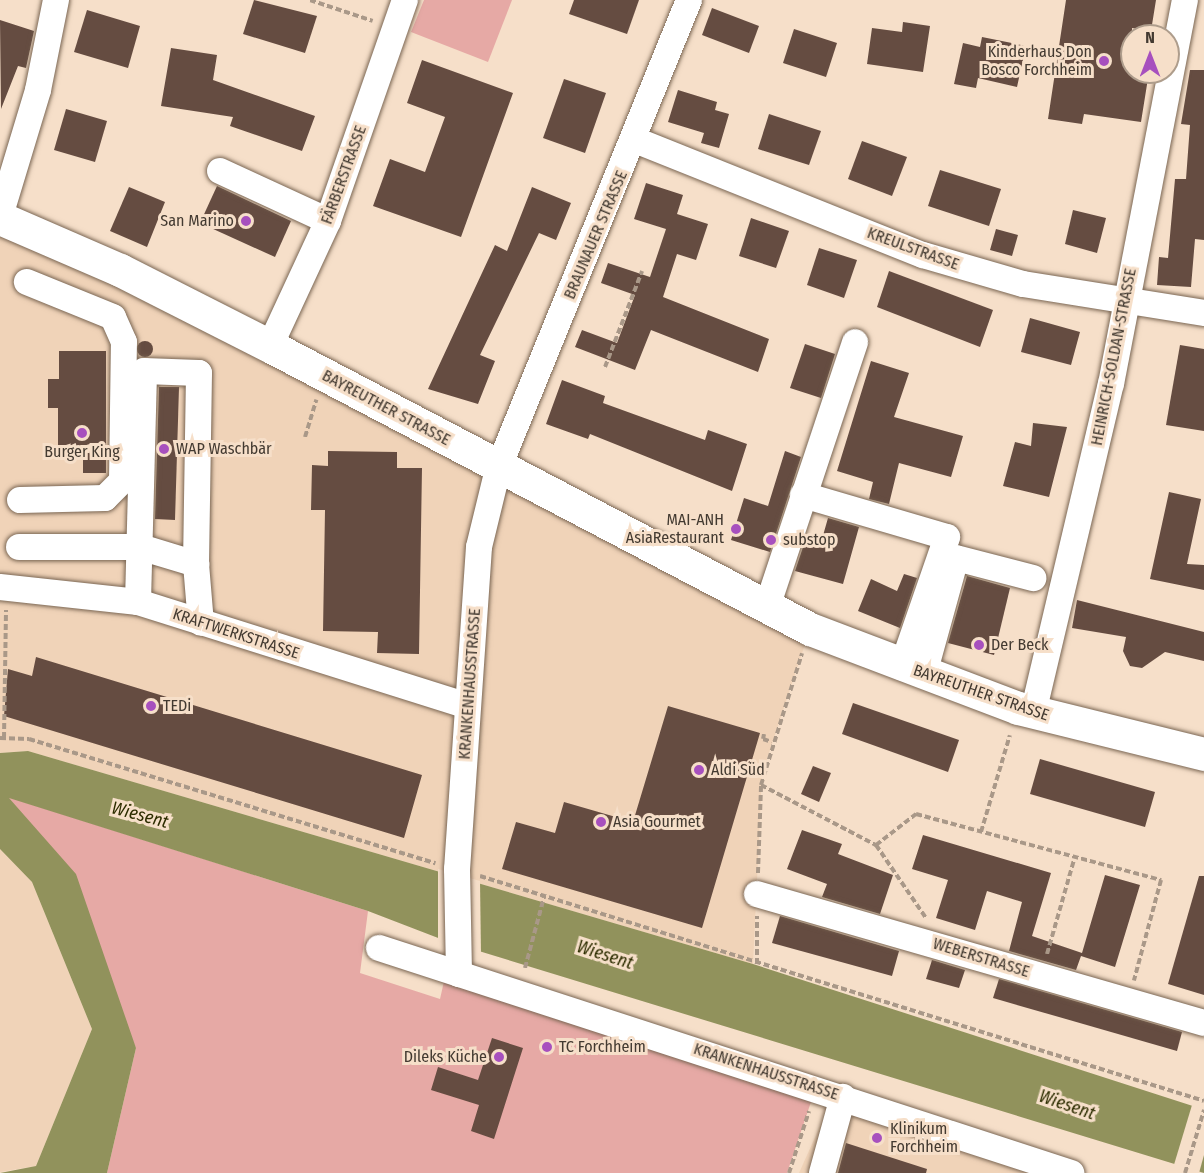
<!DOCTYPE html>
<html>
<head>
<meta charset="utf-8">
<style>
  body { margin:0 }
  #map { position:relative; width:1204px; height:1173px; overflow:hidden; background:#f6dfc9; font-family:"Fira Sans Condensed",sans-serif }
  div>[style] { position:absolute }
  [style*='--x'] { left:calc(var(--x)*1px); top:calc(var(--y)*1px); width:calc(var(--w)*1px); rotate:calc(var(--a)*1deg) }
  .built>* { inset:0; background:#f0d3b8 }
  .green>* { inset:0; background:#e6a9a5 }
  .water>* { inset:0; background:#91925c }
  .pier>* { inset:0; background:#f6dfc9 }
  .building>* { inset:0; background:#654c41 }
  .round { border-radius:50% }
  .path>* { height:4px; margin-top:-2px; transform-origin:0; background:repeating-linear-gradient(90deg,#a99888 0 6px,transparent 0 9px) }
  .roads { filter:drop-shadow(0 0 2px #7a6653) drop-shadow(0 0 2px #7a6653) }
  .minor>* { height:26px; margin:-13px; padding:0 13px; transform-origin:13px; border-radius:13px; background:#fff }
  .major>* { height:33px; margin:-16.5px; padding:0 16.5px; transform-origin:16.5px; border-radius:16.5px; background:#fff }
  .dots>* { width:16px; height:16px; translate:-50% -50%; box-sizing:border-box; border:3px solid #f6dfc9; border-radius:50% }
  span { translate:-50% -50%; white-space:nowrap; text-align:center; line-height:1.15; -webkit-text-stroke:6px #f6dfc9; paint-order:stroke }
  .poi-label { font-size:16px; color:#433a31 }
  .right { translate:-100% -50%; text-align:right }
  .left { translate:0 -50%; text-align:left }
  .street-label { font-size:16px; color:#433a31 }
  .water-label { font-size:18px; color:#2d2d00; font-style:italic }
  .north { position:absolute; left:1120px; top:24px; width:60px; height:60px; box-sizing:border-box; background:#f6dfc9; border:2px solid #ae9d8c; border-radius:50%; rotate:0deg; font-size:16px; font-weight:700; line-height:24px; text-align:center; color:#433a31 }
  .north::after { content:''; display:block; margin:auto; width:21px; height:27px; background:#a750be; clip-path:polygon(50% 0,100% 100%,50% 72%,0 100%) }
</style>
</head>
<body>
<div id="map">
  <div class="built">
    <i style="clip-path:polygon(0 214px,810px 629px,762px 774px,753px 964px,28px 751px,0 753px)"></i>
    <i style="clip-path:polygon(0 849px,32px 882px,92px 1029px,36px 1166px,0 1172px)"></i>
    <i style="clip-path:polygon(830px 1104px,1049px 1173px,799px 1173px)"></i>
  </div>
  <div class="green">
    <i style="clip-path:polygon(424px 0,512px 0,488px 62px,411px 32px)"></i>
    <i style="clip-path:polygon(8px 797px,368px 911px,360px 973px,440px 999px,445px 977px,813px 1096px,787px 1173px,107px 1173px,136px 1048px)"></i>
  </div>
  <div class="water">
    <i style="clip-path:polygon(28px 751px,753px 964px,1199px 1108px,1204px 1111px,1204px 1173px,446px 941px,368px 911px,9px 798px,76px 874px,136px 1048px,107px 1173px,0 1173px,36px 1166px,92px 1029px,32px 882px,0 849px,0 753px)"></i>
  </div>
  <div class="pier">
    <i style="clip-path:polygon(438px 869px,480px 881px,481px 955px,438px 941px)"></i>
    <i style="clip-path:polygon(1192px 1105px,1204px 1108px,1204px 1155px,1199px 1173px,1173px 1168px)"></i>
  </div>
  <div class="building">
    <i style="clip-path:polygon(254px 0,317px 16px,305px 53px,243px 34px)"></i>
    <i style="clip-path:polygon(574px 0,639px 0,627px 34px,569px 14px)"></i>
    <i style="clip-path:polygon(1066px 0,1156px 0,1151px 31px,1132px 28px,1132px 72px,1149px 72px,1141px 122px,1084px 114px,1082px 124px,1048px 119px)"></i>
    <i style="clip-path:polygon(712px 8px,759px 26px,749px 53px,702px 35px)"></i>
    <i style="clip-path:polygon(87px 10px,140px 26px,128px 68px,74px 52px)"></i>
    <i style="clip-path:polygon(0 20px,34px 31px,26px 68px,18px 66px,1px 109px)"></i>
    <i style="clip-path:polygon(903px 22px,930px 26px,923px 72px,867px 64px,872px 28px,902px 32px)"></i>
    <i style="clip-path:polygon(794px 29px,837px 43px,826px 77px,783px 63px)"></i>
    <i style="clip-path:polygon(982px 37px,1026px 46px,1017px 87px,978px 78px,976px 88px,954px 84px,963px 43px,980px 47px)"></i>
    <i style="clip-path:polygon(171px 48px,217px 55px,213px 80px,315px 116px,302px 151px,230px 126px,233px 117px,161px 106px)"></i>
    <i style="clip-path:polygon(422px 60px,513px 93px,461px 237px,373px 206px,390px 159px,425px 172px,445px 117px,407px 103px)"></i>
    <i style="clip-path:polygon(1190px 70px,1204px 70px,1204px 240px,1195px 239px,1191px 287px,1157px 285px,1159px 257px,1168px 258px,1175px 179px,1186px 179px,1190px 125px,1181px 124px)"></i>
    <i style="clip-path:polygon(564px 79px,606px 93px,585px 153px,543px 138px)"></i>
    <i style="clip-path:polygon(678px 90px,717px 102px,715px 110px,729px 114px,719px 148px,701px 143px,704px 133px,668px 122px)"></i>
    <i style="clip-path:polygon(66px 109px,107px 121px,95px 162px,54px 150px)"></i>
    <i style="clip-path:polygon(769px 114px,821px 131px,809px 165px,758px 149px)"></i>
    <i style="clip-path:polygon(862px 141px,907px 157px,892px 196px,848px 179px)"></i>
    <i style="clip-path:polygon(940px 170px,1001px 189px,989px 226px,928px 206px)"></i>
    <i style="clip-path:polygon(646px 183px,683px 195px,677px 214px,708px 224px,696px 260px,677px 254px,663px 297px,769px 339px,758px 372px,651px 330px,635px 370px,575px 347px,582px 330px,617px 343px,635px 295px,601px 283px,608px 263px,650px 277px,666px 229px,634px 219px)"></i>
    <i style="clip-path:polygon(217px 186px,291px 221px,275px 257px,200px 223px)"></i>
    <i style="clip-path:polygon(129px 187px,165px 202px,147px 247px,110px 231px)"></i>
    <i style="clip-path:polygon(532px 187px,571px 203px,556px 240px,539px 233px,480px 355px,495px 361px,478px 404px,428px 389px,495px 245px,507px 251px)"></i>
    <i style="clip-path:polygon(1073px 210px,1106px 218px,1097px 253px,1065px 244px)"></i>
    <i style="clip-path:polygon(751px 218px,789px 231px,776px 268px,739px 256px)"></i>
    <i style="clip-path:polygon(996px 229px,1018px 235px,1012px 256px,990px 250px)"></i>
    <i style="clip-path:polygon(819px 248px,857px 260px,844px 298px,807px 285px)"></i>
    <i style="clip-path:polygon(889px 271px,993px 310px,980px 347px,877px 307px)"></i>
    <i style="clip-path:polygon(1030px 318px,1080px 332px,1071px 365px,1021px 352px)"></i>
    <i class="round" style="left:137px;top:341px;width:16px;height:16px"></i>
    <i style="clip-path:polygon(805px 344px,835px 354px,821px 398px,790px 388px)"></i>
    <i style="clip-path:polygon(1180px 345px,1204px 349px,1204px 431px,1166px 425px)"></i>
    <i style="clip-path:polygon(59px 351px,106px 351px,106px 473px,83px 473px,83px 457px,58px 458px,58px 408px,48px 408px,48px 379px,59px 379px)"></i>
    <i style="clip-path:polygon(871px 361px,909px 373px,894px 417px,963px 436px,951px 477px,899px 463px,889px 504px,869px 499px,873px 482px,837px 471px)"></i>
    <i style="clip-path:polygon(562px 380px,605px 396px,603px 403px,705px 440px,708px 430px,747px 444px,732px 491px,590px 434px,588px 439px,546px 424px)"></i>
    <i style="clip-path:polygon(159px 387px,179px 387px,175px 520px,155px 519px)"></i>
    <i style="clip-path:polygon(1033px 423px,1067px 427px,1049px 497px,1003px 486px,1015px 442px,1031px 446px)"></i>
    <i style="clip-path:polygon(328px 451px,397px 452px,397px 468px,422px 468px,419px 654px,377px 653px,378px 632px,323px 631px,325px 510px,311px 510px,312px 465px,328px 466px)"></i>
    <i style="clip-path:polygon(785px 451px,801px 457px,770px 552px,731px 540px,744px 498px,768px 506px)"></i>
    <i style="clip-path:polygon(1169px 492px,1201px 499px,1187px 564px,1204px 565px,1204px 590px,1150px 579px)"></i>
    <i style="clip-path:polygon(828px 518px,859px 527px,843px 584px,795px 571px,807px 535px,822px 539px)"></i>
    <i style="clip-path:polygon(904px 574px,917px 578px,900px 628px,858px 611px,871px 579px,897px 591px)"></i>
    <i style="clip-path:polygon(967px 576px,1010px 588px,994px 655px,948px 643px)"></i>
    <i style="clip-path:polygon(1077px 600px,1204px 632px,1204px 661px,1165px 652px,1142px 668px,1130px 666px,1123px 651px,1126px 637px,1072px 628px)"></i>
    <i style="clip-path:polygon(36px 657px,422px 775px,404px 838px,4px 716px,8px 669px,32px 676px)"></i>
    <i style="clip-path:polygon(853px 703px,959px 740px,948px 772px,842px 734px)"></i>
    <i style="clip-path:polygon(668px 706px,760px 733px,702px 928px,502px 869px,516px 822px,555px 833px,564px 802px,633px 822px)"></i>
    <i style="clip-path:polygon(1040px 759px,1155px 792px,1145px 827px,1030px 794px)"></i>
    <i style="clip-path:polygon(813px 766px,831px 773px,819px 802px,801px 794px)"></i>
    <i style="clip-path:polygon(802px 830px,842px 844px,838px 854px,893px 875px,880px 914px,822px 897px,827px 884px,787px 869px)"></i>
    <i style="clip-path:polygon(923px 835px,1051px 873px,1032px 936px,1082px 953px,1105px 875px,1140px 885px,1115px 967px,1081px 956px,1076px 970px,1009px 951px,1022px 902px,987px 891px,975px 930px,936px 918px,948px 880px,912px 869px)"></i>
    <i style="clip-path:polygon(1199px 876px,1204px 876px,1204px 995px,1168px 984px)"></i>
    <i style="clip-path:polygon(780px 916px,899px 951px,892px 976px,772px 943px)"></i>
    <i style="clip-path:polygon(932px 960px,965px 970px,959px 988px,926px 979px)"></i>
    <i style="clip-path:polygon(999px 979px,1182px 1032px,1177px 1051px,993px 998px)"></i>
    <i style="clip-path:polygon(492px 1038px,523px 1048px,494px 1139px,471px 1131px,479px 1105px,431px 1090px,438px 1067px,478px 1080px)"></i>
    <i style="clip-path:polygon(846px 1143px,927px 1169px,926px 1173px,838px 1173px)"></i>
  </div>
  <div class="path">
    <i style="--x:310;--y:0;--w:66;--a:18.4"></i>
    <i style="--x:605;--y:367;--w:103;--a:-68.9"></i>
    <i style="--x:305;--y:437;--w:39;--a:-73"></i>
    <i style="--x:764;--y:734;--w:5;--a:101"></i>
    <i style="--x:763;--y:739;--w:9;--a:18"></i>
    <i style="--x:0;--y:738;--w:29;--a:2"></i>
    <i style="--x:29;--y:739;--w:425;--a:17"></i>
    <i style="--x:4;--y:738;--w:128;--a:-89.1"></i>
    <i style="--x:761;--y:785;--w:130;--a:27.6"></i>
    <i style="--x:876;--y:845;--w:88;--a:55.6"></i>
    <i style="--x:981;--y:832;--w:101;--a:-73.4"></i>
    <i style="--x:876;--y:845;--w:51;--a:-37.8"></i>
    <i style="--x:916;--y:814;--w:254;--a:15.1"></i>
    <i style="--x:1161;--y:880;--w:104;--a:105.1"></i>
    <i style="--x:758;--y:873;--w:88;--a:-88"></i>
    <i style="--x:761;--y:785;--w:138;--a:-72.7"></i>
    <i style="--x:480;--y:876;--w:758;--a:17.26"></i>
    <i style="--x:1047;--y:954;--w:98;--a:-74"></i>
    <i style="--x:757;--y:964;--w:48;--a:-90"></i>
    <i style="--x:525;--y:968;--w:73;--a:-75"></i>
    <i style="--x:789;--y:1173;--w:65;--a:-72.1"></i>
    <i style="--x:1185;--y:1173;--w:66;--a:-73.2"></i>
  </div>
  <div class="roads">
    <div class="minor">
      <i style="--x:689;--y:0;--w:506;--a:112.16"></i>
      <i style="--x:498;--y:469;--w:80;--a:103.7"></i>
      <i style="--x:479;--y:547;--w:323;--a:93.9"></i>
      <i style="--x:457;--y:869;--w:105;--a:88.9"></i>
      <i style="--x:459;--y:974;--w:644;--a:18.01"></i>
      <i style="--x:635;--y:140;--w:310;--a:21.8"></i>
      <i style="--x:923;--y:255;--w:104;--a:16.2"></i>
      <i style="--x:1023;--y:284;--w:183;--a:9.1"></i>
      <i style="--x:220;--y:171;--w:119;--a:24.8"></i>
      <i style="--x:0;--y:216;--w:132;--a:-73.2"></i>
      <i style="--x:38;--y:90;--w:92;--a:-78.7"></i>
      <i style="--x:270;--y:346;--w:138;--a:-65.1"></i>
      <i style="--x:328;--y:221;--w:234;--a:-70.8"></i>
      <i style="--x:803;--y:495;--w:150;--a:16.3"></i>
      <i style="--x:947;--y:537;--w:138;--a:109.1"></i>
      <i style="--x:20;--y:500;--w:85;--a:-1.3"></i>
      <i style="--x:105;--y:498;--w:24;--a:-45"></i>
      <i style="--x:122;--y:481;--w:139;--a:-89.2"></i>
      <i style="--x:124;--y:342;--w:27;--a:-114"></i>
      <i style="--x:113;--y:317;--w:93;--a:-157.9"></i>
      <i style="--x:19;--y:547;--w:121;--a:0"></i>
      <i style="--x:140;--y:547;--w:59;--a:16.9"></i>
      <i style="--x:0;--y:587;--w:139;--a:6.2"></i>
      <i style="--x:138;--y:602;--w:345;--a:17.5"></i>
      <i style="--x:138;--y:602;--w:231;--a:-88.5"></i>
      <i style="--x:144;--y:371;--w:55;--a:2.1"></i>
      <i style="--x:199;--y:373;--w:191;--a:90.9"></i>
      <i style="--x:196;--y:564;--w:59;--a:85.2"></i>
      <i style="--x:767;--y:607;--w:279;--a:-71.6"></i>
      <i style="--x:924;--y:674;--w:120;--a:-74.6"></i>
      <i style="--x:956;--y:558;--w:80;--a:14.6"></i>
      <i style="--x:1033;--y:713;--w:338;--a:-76.7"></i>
      <i style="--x:1111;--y:384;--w:391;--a:-79.1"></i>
      <i style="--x:757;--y:894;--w:465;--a:16.1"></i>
      <i style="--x:379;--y:948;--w:84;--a:18"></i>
      <i style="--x:822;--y:1173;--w:79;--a:-74.6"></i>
    </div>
    <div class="major">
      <i style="--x:0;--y:218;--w:131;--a:23.4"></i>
      <i style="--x:120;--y:270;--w:168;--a:26.9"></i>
      <i style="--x:270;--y:346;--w:610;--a:27.66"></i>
      <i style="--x:810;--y:629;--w:222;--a:20.8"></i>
      <i style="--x:1018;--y:708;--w:192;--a:13.9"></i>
    </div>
  </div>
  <div class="dots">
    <i style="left:1104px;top:61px;background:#a750be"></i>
    <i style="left:246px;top:221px;background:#a750be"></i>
    <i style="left:82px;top:433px;background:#a750be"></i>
    <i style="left:164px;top:449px;background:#a750be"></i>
    <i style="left:736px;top:529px;background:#a750be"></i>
    <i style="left:771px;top:540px;background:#a750be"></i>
    <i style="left:979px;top:645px;background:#a750be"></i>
    <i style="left:151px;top:706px;background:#a750be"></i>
    <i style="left:699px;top:770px;background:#a750be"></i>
    <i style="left:601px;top:822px;background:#a750be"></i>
    <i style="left:547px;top:1047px;background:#a750be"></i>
    <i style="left:499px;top:1057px;background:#a750be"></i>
    <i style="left:877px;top:1138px;background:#a750be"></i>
  </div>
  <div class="poi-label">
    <span class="right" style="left:1092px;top:61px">Kinderhaus Don<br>Bosco Forchheim</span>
    <span class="right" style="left:234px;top:221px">San Marino</span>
    <span class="left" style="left:176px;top:449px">WAP Waschbär</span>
    <span style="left:82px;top:452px">Burger King</span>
    <span class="right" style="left:724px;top:529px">MAI-ANH<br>AsiaRestaurant</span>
    <span class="left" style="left:783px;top:540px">substop</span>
    <span class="left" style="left:991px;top:645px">Der Beck</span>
    <span class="left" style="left:163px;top:706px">TEDi</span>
    <span class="left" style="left:711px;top:770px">Aldi Süd</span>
    <span class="left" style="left:613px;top:822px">Asia Gourmet</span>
    <span class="left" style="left:559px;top:1047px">TC Forchheim</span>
    <span class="right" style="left:487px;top:1057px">Dileks Küche</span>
    <span class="left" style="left:890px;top:1138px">Klinikum<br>Forchheim</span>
  </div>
  <div class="street-label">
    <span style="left:344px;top:175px;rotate:-70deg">FÄRBERSTRASSE</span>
    <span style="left:596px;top:235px;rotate:-67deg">BRAUNAUER STRASSE</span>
    <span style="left:913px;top:249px;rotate:20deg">KREULSTRASSE</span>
    <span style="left:1114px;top:357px;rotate:-79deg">HEINRICH-SOLDAN-STRASSE</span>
    <span style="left:386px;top:408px;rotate:28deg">BAYREUTHER STRASSE</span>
    <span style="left:236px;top:634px;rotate:18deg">KRAFTWERKSTRASSE</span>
    <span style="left:470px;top:684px;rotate:-86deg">KRANKENHAUSSTRASSE</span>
    <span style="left:981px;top:693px;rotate:19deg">BAYREUTHER STRASSE</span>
    <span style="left:981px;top:958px;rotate:17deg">WEBERSTRASSE</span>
    <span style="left:766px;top:1072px;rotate:18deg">KRANKENHAUSSTRASSE</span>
  </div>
  <div class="water-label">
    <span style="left:140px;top:815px;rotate:15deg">Wiesent</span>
    <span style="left:605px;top:955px;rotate:18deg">Wiesent</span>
    <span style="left:1067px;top:1105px;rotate:19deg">Wiesent</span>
  </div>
  <div class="north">N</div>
</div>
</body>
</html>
